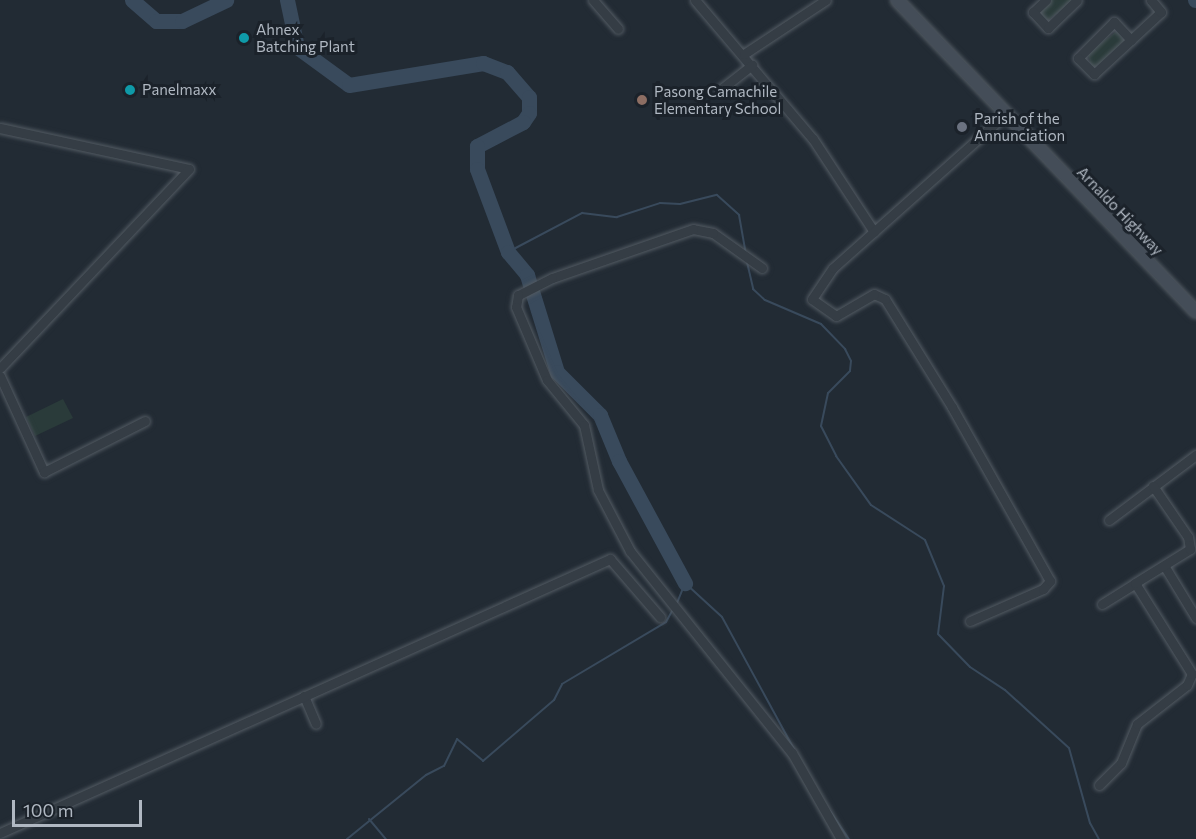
<!DOCTYPE html>
<html>
<head>
<meta charset="utf-8">
<style>
  body { margin:0 }
  #map { position:relative; width:1196px; height:839px; overflow:hidden; background:#222b34; font-family:Commissioner,sans-serif }
  div>[style] { position:absolute }
  [style*='--x'] { left:calc(var(--x)*1px); top:calc(var(--y)*1px); width:calc(var(--w)*1px); rotate:calc(var(--a)*1deg) }
  .green>* { inset:0; background:#2a3b3a }
  .stream>* { height:2px; margin:-1px; padding:0 1px; transform-origin:1px; border-radius:1px; background:#394a5c }
  .river>* { height:15px; margin:-7.5px; padding:0 7.5px; transform-origin:7.5px; border-radius:7.5px; background:#394a5c }
  .roads { filter:drop-shadow(0 0 2px #535b63) drop-shadow(0 0 2px #535b63) }
  .minor>* { height:9px; margin:-4.5px; padding:0 4.5px; transform-origin:4.5px; border-radius:4.5px; background:#353d45 }
  .secondary>* { height:12px; margin:-6px; padding:0 6px; transform-origin:6px; border-radius:6px; background:#444d58 }
  .dots>* { width:16px; height:16px; translate:-50% -50%; box-sizing:border-box; border:3px solid #1b222a; border-radius:50% }
  span { translate:-50% -50%; white-space:nowrap; text-align:center; line-height:1.15; -webkit-text-stroke:6px #1b222a; paint-order:stroke }
  .poi-label { font-size:15px; color:#b0b8c2 }
  .left { translate:0 -50%; text-align:left }
  .street-label { font-size:15px; color:#b0b8c2 }
  .scale { position:absolute; left:12px; top:800px; width:130px; height:27px; box-sizing:border-box; border:3px solid #b0b8c2; border-top:0; padding-left:8px; font-size:18px; line-height:21px; white-space:nowrap; color:#b0b8c2; -webkit-text-stroke:4px #1b222a; paint-order:stroke }
</style>
</head>
<body>
<div id="map">
  <div class="green">
    <i style="clip-path:polygon(1049px 0,1074px 0,1047px 21px,1040px 13px)"></i>
    <i style="clip-path:polygon(1117px 31px,1124px 41px,1096px 67px,1091px 66px,1088px 53px)"></i>
    <i style="clip-path:polygon(63px 399px,73px 418px,35px 436px,26px 417px)"></i>
  </div>
  <div class="stream">
    <i style="--x:508;--y:252;--w:84;--a:-27.8"></i>
    <i style="--x:582;--y:213;--w:35;--a:7"></i>
    <i style="--x:617;--y:217;--w:45;--a:-18"></i>
    <i style="--x:660;--y:203;--w:20;--a:3"></i>
    <i style="--x:680;--y:204;--w:38;--a:-14"></i>
    <i style="--x:717;--y:195;--w:30;--a:42"></i>
    <i style="--x:739;--y:215;--w:39;--a:80"></i>
    <i style="--x:747;--y:262;--w:28;--a:77"></i>
    <i style="--x:753;--y:289;--w:16;--a:43"></i>
    <i style="--x:765;--y:300;--w:61;--a:23.2"></i>
    <i style="--x:821;--y:324;--w:35;--a:46"></i>
    <i style="--x:845;--y:349;--w:13;--a:63"></i>
    <i style="--x:851;--y:361;--w:10;--a:96"></i>
    <i style="--x:850;--y:371;--w:31;--a:135"></i>
    <i style="--x:828;--y:393;--w:34;--a:102"></i>
    <i style="--x:821;--y:426;--w:34;--a:63"></i>
    <i style="--x:836;--y:456;--w:60;--a:54.5"></i>
    <i style="--x:871;--y:505;--w:64;--a:32.9"></i>
    <i style="--x:925;--y:540;--w:50;--a:67.6"></i>
    <i style="--x:944;--y:586;--w:48;--a:97.1"></i>
    <i style="--x:938;--y:634;--w:46;--a:45.9"></i>
    <i style="--x:970;--y:667;--w:42;--a:33.3"></i>
    <i style="--x:1005;--y:690;--w:86;--a:42.2"></i>
    <i style="--x:1069;--y:748;--w:78;--a:74.4"></i>
    <i style="--x:1090;--y:823;--w:18;--a:61"></i>
    <i style="--x:677;--y:603;--w:22;--a:-68"></i>
    <i style="--x:685;--y:583;--w:50;--a:42.6"></i>
    <i style="--x:722;--y:617;--w:150;--a:61.4"></i>
    <i style="--x:830;--y:811;--w:34;--a:56"></i>
    <i style="--x:369;--y:819;--w:26;--a:50"></i>
    <i style="--x:347;--y:839;--w:102;--a:-39"></i>
    <i style="--x:426;--y:775;--w:20;--a:-27"></i>
    <i style="--x:444;--y:766;--w:30;--a:-64"></i>
    <i style="--x:457;--y:739;--w:34;--a:40"></i>
    <i style="--x:483;--y:761;--w:94;--a:-40.7"></i>
    <i style="--x:554;--y:700;--w:18;--a:-63"></i>
    <i style="--x:562;--y:684;--w:121;--a:-30.8"></i>
    <i style="--x:666;--y:622;--w:13;--a:-61"></i>
  </div>
  <div class="river">
    <i style="--x:132;--y:0;--w:32;--a:41"></i>
    <i style="--x:156;--y:21;--w:26;--a:0"></i>
    <i style="--x:182;--y:21;--w:49;--a:-25.5"></i>
    <i style="--x:287;--y:0;--w:48;--a:78"></i>
    <i style="--x:297;--y:47;--w:64;--a:36.2"></i>
    <i style="--x:349;--y:85;--w:136;--a:-9.3"></i>
    <i style="--x:483;--y:63;--w:26;--a:21"></i>
    <i style="--x:507;--y:72;--w:33;--a:49"></i>
    <i style="--x:529;--y:97;--w:16;--a:90"></i>
    <i style="--x:529;--y:113;--w:11;--a:124"></i>
    <i style="--x:523;--y:122;--w:52;--a:152.4"></i>
    <i style="--x:477;--y:146;--w:23;--a:90"></i>
    <i style="--x:477;--y:169;--w:89;--a:69.5"></i>
    <i style="--x:508;--y:252;--w:30;--a:50"></i>
    <i style="--x:527;--y:275;--w:102;--a:72.8"></i>
    <i style="--x:557;--y:372;--w:61;--a:45"></i>
    <i style="--x:600;--y:415;--w:50;--a:67.6"></i>
    <i style="--x:619;--y:461;--w:139;--a:61.6"></i>
    <i style="--x:1195;--y:0;--w:1;--a:0"></i>
  </div>
  <div class="roads">
    <div class="minor">
      <i style="--x:593;--y:0;--w:38;--a:49"></i>
      <i style="--x:695;--y:0;--w:182;--a:49.7"></i>
      <i style="--x:813;--y:139;--w:111;--a:56.7"></i>
      <i style="--x:1046;--y:0;--w:18;--a:137"></i>
      <i style="--x:1033;--y:12;--w:22;--a:47"></i>
      <i style="--x:1048;--y:28;--w:40;--a:-44"></i>
      <i style="--x:1131;--y:40;--w:25;--a:-133"></i>
      <i style="--x:1114;--y:22;--w:51;--a:135"></i>
      <i style="--x:1078;--y:58;--w:23;--a:45"></i>
      <i style="--x:1094;--y:74;--w:91;--a:-42.8"></i>
      <i style="--x:1161;--y:12;--w:16;--a:-130"></i>
      <i style="--x:744;--y:54;--w:98;--a:-33.4"></i>
      <i style="--x:720;--y:90;--w:41;--a:-38"></i>
      <i style="--x:0;--y:128;--w:193;--a:12.2"></i>
      <i style="--x:189;--y:169;--w:274;--a:133.5"></i>
      <i style="--x:762;--y:268;--w:60;--a:-144.5"></i>
      <i style="--x:713;--y:233;--w:20;--a:-169"></i>
      <i style="--x:693;--y:229;--w:149;--a:160.8"></i>
      <i style="--x:552;--y:278;--w:38;--a:153"></i>
      <i style="--x:518;--y:295;--w:12;--a:99"></i>
      <i style="--x:516;--y:307;--w:79;--a:67"></i>
      <i style="--x:547;--y:380;--w:58;--a:50.6"></i>
      <i style="--x:584;--y:425;--w:66;--a:77.8"></i>
      <i style="--x:598;--y:490;--w:69;--a:62.3"></i>
      <i style="--x:630;--y:551;--w:259;--a:51.3"></i>
      <i style="--x:792;--y:753;--w:99;--a:60.3"></i>
      <i style="--x:0;--y:376;--w:106;--a:65.4"></i>
      <i style="--x:44;--y:472;--w:113;--a:-26.8"></i>
      <i style="--x:1109;--y:520;--w:109;--a:-36.8"></i>
      <i style="--x:1165;--y:567;--w:60;--a:58.7"></i>
      <i style="--x:1102;--y:604;--w:39;--a:-32"></i>
      <i style="--x:970;--y:621;--w:80;--a:-23.7"></i>
      <i style="--x:1043;--y:589;--w:11;--a:-49"></i>
      <i style="--x:1050;--y:581;--w:200;--a:-119.4"></i>
      <i style="--x:952;--y:407;--w:127;--a:-121.8"></i>
      <i style="--x:885;--y:299;--w:12;--a:-156"></i>
      <i style="--x:874;--y:294;--w:44;--a:149.9"></i>
      <i style="--x:836;--y:316;--w:29;--a:-145"></i>
      <i style="--x:812;--y:299;--w:37;--a:-56"></i>
      <i style="--x:833;--y:268;--w:232;--a:-41.7"></i>
      <i style="--x:304;--y:696;--w:30;--a:67"></i>
      <i style="--x:1099;--y:785;--w:31;--a:-45"></i>
      <i style="--x:1121;--y:763;--w:42;--a:-67.7"></i>
      <i style="--x:1137;--y:724;--w:63;--a:-38"></i>
      <i style="--x:1187;--y:685;--w:12;--a:-66"></i>
      <i style="--x:1192;--y:674;--w:107;--a:-122.1"></i>
      <i style="--x:1135;--y:583;--w:65;--a:-31.7"></i>
      <i style="--x:1190;--y:549;--w:12;--a:-99"></i>
      <i style="--x:1188;--y:537;--w:62;--a:-124.5"></i>
      <i style="--x:0;--y:833;--w:669;--a:-24.19"></i>
      <i style="--x:610;--y:559;--w:77;--a:49.2"></i>
    </div>
    <div class="secondary">
      <i style="--x:897;--y:0;--w:432;--a:46.2"></i>
    </div>
  </div>
  <div class="dots">
    <i style="left:244px;top:38px;background:#0f9aa8"></i>
    <i style="left:130px;top:90px;background:#0f9aa8"></i>
    <i style="left:642px;top:100px;background:#8d6e63"></i>
    <i style="left:962px;top:127px;background:#6b7280"></i>
  </div>
  <div class="poi-label">
    <span class="left" style="left:256px;top:38px">Ahnex<br>Batching Plant</span>
    <span class="left" style="left:142px;top:90px">Panelmaxx</span>
    <span class="left" style="left:654px;top:100px">Pasong Camachile<br>Elementary School</span>
    <span class="left" style="left:974px;top:127px">Parish of the<br>Annunciation</span>
  </div>
  <div class="street-label">
    <span style="left:1120px;top:211px;rotate:46deg">Arnaldo Highway</span>
  </div>
  <div class="scale">100 m</div>
</div>
</body>
</html>
